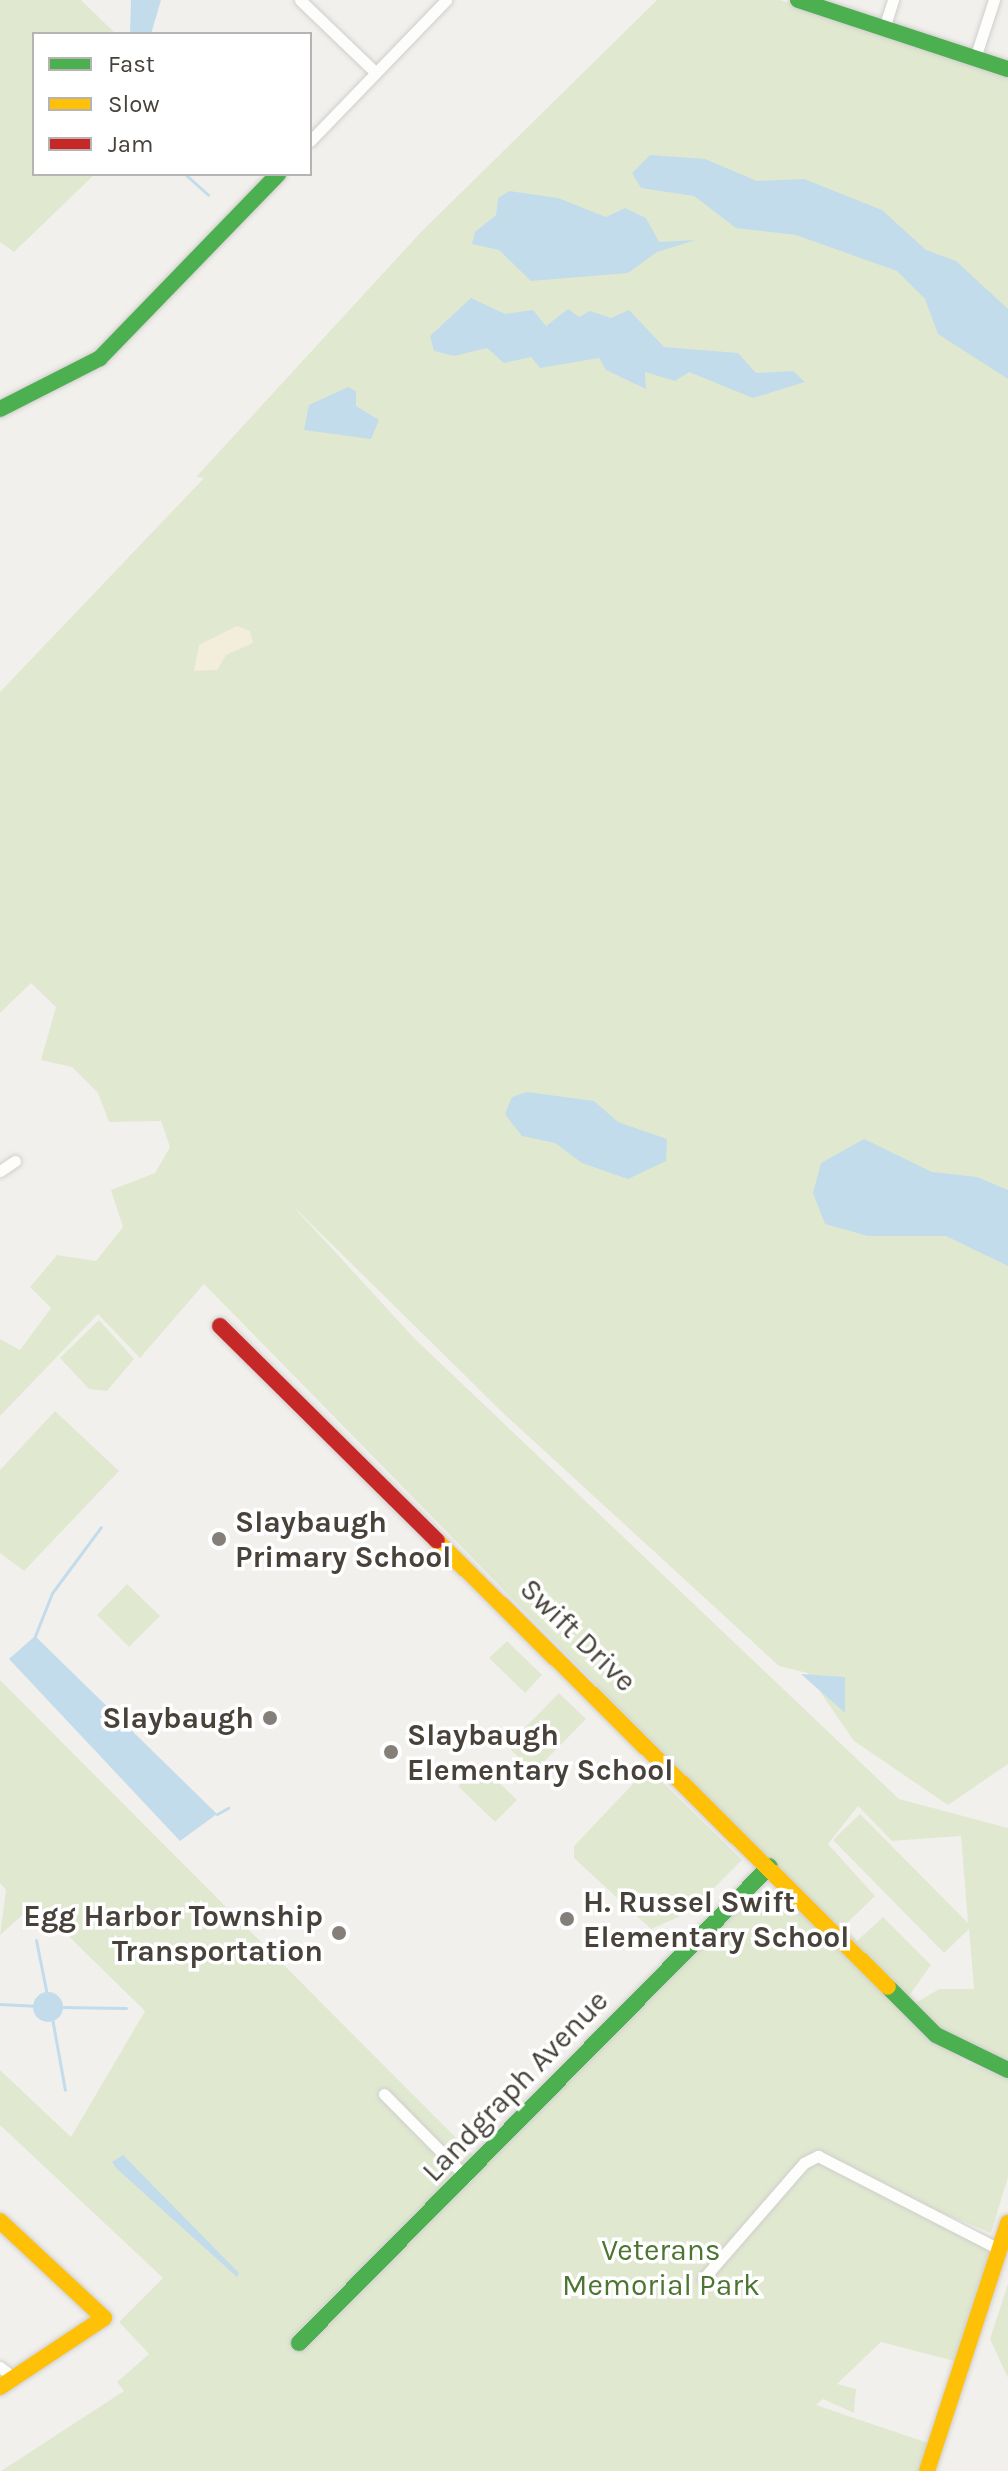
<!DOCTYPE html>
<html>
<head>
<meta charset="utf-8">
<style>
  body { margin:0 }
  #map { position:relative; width:1008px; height:2471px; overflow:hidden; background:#f2f0ed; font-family:Karla,sans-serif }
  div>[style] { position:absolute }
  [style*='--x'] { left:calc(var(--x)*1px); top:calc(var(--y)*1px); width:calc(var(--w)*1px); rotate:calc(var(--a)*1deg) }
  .green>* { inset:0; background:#e0e9d0 }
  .sand>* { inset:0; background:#f3eddb }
  .water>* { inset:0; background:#c2dceb }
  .round { border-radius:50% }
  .stream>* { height:3px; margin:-1.5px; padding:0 1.5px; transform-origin:1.5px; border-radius:1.5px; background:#c2dceb }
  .roads { filter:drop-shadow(0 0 2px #d0cecb) drop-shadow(0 0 2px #d0cecb) }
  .street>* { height:11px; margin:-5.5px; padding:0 5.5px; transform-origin:5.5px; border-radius:5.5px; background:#fdfdfc }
  .fast>* { height:16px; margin:-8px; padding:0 8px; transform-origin:8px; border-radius:8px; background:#4caf50 }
  .slow>* { height:16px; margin:-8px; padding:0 8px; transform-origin:8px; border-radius:8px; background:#ffc107 }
  .jam>* { height:16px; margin:-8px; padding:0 8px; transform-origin:8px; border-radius:8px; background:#c62828 }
  .dots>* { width:22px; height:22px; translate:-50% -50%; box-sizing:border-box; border:4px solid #fff; border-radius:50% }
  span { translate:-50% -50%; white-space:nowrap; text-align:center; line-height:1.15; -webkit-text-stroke:7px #fff; paint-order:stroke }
  .poi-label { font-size:30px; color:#48423a; font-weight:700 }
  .left { translate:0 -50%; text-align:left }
  .right { translate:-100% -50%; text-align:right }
  .street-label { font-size:30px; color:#48423a }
  .park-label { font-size:30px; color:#4d7532 }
  .legend { position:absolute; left:32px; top:32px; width:280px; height:144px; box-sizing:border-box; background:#fff; border:2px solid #b6b3b0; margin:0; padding:10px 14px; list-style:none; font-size:24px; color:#48423a }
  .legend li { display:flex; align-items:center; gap:16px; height:40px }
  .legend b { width:40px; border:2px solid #b6b3b0 }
</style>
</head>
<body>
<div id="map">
  <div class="green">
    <i style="clip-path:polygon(0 0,81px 0,116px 34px,34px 34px,34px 174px,95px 174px,14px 252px,0 242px)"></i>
    <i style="clip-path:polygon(evenodd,657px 0,780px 0,1008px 74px,1008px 1764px,948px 1805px,854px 1741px,807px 1673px,779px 1666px,503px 1413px,291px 1204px,415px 1339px,899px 1799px,1008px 1828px,1008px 2071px,973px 2061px,883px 1977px,204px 1284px,140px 1358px,98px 1314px,0 1416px,0 1339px,20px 1350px,51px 1308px,30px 1287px,57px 1255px,96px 1261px,123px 1227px,111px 1190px,155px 1173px,170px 1147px,161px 1121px,109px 1122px,98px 1093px,72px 1067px,41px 1060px,56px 1007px,31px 983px,0 1013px,0 692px,204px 478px,196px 477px,421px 232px,657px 0,858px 1806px,892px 1841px,961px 1836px,968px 1923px,860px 1814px,833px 1840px,944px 1953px,969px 1929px,974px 1989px,939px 1989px,916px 2003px,909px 1996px,931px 1965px,883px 1917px,857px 1941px,844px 1926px,875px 1896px,828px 1844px,858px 1806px)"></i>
    <i style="clip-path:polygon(99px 1320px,134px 1359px,107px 1391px,89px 1389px,60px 1358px)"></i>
    <i style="clip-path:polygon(55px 1411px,119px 1471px,24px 1571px,0 1553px,0 1470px)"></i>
    <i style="clip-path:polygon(127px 1584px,160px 1616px,129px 1647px,97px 1615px)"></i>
    <i style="clip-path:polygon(507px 1641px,542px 1675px,525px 1693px,489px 1658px)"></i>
    <i style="clip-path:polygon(0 1680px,480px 2162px,753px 1892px,784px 1895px,963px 2061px,1008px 2079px,1008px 2177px,991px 2233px,925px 2206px,999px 2249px,962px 2363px,881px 2342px,837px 2384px,856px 2389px,854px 2413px,823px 2399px,816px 2405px,928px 2443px,919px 2471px,1px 2471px,124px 2391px,117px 2382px,149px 2354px,119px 2322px,163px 2278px,0 2125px,0 2070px,71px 2137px,145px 2011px,50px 1918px,27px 1911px,0 1935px,6px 1890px,0 1883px)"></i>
    <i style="clip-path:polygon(559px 1693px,586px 1719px,534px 1772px,507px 1746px)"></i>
    <i style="clip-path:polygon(480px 1764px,517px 1800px,495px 1822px,458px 1786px)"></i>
    <i style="clip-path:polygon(648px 1768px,742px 1860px,690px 1912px,651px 1929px,574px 1858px,574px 1846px)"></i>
    <i style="clip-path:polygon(1008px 2284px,1008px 2378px,990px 2339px)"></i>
  </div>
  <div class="sand">
    <i style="clip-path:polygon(237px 626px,250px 631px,253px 643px,226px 655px,217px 670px,194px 671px,199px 645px)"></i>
  </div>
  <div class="water">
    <i style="clip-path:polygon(131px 0,161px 0,151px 34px,130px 34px)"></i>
    <i style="clip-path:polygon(650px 155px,705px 159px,757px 181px,804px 179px,882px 210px,926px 250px,956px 261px,1008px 309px,1008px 379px,938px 334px,925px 299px,897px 271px,796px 235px,736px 228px,694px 196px,641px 188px,632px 173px)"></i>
    <i style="clip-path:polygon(509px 191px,558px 198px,606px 217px,625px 208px,646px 218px,659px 242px,696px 240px,657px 252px,628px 273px,531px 281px,499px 250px,472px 244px,475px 232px,496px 215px,498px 198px)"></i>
    <i style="clip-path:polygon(471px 298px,505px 314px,533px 310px,546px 326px,568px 309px,579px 317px,590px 311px,611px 318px,629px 310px,664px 347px,738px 353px,756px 373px,793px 371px,805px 382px,753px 398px,689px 372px,675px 381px,645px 372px,646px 389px,606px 370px,599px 358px,540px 368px,531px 357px,504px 363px,487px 348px,454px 356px,434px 351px,430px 336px)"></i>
    <i style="clip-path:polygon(348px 387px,356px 391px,356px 406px,379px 420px,371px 439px,304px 430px,309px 405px)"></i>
    <i style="clip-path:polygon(527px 1092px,594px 1101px,618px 1122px,667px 1139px,666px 1161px,628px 1179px,582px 1163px,555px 1143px,522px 1136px,505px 1114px,512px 1097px)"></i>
    <i style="clip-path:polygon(864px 1139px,932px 1172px,977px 1177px,1008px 1190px,1008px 1266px,946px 1236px,868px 1236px,825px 1224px,813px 1193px,821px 1163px)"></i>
    <i style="clip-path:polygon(35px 1636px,217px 1814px,180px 1841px,9px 1659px)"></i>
    <i style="clip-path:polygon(801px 1674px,845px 1677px,845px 1713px)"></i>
    <i class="round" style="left:33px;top:1992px;width:30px;height:30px"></i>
    <i style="clip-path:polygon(123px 2155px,239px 2273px,237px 2277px,117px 2169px,112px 2162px)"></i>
  </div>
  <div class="stream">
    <i style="--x:185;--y:174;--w:31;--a:42"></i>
    <i style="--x:35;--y:1636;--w:46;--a:-68.4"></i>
    <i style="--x:52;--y:1593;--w:82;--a:-53.4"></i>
    <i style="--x:217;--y:1814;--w:13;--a:-29"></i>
    <i style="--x:36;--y:1940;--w:56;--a:78.7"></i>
    <i style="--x:0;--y:2004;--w:34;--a:3"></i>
    <i style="--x:61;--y:2007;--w:65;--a:0.9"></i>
    <i style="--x:52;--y:2018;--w:73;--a:79.8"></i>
  </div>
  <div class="roads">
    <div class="street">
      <i style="--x:300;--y:0;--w:105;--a:43.8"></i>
      <i style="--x:884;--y:28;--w:29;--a:-72"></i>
      <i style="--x:975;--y:58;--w:61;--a:-71.9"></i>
      <i style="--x:310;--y:141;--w:196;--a:-46"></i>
      <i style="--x:0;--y:1171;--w:18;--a:-34"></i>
      <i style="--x:384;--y:2094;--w:117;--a:45.3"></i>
      <i style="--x:703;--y:2279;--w:154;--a:-49"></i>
      <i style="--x:804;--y:2163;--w:16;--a:-27"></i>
      <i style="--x:818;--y:2156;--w:203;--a:27.2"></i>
      <i style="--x:0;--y:2367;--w:18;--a:38"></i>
    </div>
    <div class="fast">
      <i style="--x:798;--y:0;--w:221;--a:18.2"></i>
      <i style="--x:0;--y:409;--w:112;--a:-27"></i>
      <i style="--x:100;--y:358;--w:256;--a:-45.9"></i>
      <i style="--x:888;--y:1987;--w:68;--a:45"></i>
      <i style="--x:936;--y:2035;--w:80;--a:25.9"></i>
      <i style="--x:299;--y:2343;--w:670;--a:-45.36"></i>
    </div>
    <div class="slow">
      <i style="--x:437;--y:1541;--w:634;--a:44.68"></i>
      <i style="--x:0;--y:2221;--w:142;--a:43"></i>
      <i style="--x:104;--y:2318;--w:125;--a:146.4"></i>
      <i style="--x:927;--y:2471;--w:261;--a:-71.9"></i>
    </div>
    <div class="jam">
      <i style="--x:220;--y:1326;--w:305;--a:44.7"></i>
    </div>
  </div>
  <div class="dots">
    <i style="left:219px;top:1539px;background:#847f79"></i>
    <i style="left:270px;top:1718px;background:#847f79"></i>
    <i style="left:391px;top:1752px;background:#847f79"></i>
    <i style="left:567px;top:1919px;background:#847f79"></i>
    <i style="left:339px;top:1933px;background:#847f79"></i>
  </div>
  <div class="poi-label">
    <span class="left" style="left:235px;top:1539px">Slaybaugh<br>Primary School</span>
    <span class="right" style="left:254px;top:1718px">Slaybaugh</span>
    <span class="left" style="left:407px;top:1752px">Slaybaugh<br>Elementary School</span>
    <span class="left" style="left:583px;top:1919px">H. Russel Swift<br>Elementary School</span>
    <span class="right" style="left:323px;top:1933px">Egg Harbor Township<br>Transportation</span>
  </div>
  <div class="street-label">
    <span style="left:578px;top:1635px;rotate:44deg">Swift Drive</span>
    <span style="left:515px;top:2086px;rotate:-46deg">Landgraph Avenue</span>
  </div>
  <div class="park-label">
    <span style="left:661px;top:2267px">Veterans<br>Memorial Park</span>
  </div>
  <ul class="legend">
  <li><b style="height:10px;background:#4caf50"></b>Fast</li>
  <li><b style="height:10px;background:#ffc107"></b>Slow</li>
  <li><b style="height:10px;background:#c62828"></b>Jam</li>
  </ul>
</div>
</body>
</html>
